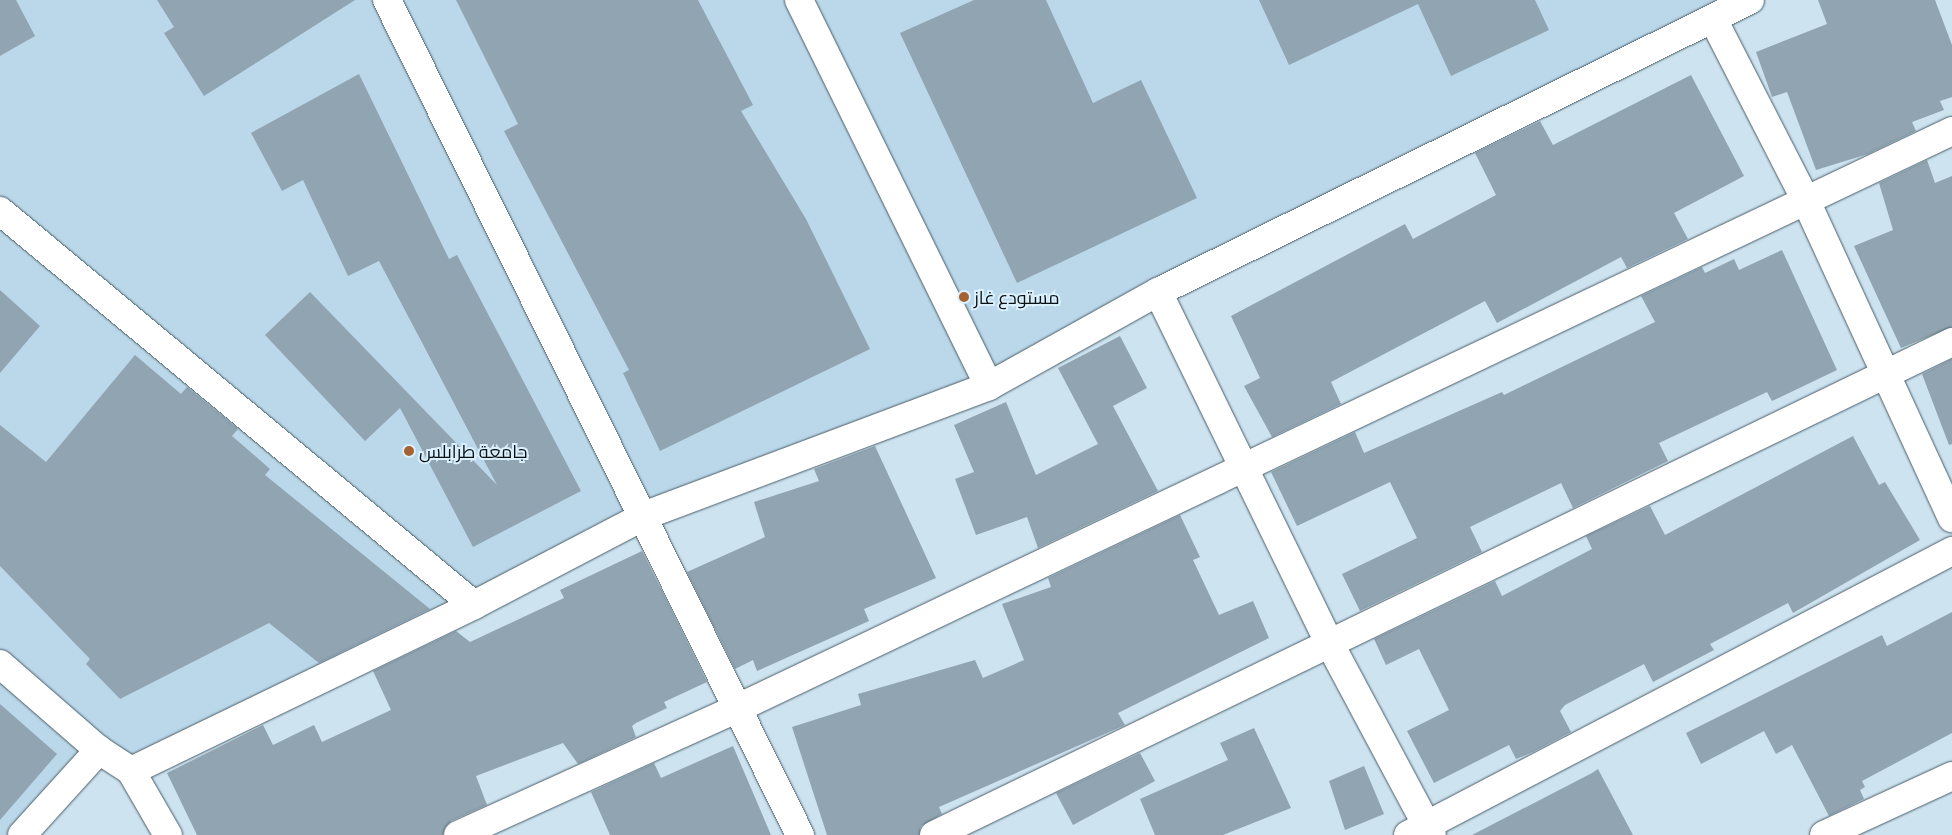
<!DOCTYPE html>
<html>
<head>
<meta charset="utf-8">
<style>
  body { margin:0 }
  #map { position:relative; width:1952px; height:835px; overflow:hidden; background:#cde3f0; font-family:Commissioner,Cairo,sans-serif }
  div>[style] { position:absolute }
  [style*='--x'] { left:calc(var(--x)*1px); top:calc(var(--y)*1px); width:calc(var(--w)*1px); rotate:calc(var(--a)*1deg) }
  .built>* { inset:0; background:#bbd8ea }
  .building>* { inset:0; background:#90a4b1 }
  .roads { filter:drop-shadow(0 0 1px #495c67) drop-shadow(0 0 1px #495c67) }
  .minor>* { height:28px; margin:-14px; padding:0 14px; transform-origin:14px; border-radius:14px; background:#fff }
  .dots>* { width:14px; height:14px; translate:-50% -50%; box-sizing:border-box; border:2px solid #daf0fd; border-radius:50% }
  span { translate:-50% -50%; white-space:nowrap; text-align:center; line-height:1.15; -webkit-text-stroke:4px #daf0fd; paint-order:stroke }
  .poi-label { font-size:18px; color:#0b1217 }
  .left { translate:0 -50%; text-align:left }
</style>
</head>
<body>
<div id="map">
  <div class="built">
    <i style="clip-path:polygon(0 0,1750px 0,989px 386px,646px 515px,131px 771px,99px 750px,22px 835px,0 835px)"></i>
  </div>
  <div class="building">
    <i style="clip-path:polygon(0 0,16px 0,35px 36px,0 56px)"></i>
    <i style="clip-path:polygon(157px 0,355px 0,204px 96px,164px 33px,174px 27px)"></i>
    <i style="clip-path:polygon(456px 0,698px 0,753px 105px,741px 111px,806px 219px,870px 349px,660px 451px,623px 373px,629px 370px,504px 131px,518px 124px)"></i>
    <i style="clip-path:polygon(974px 0,1046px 0,1093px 103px,1141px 80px,1197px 198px,1017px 283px,900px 33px)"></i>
    <i style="clip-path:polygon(1259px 0,1535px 0,1549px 30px,1451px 76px,1418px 4px,1289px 65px)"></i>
    <i style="clip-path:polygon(1818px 0,1935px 0,1952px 45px,1952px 97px,1940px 101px,1944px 110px,1912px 122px,1916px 131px,1868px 154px,1816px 170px,1787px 92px,1772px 97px,1756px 52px,1827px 24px)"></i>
    <i style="clip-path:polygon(359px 74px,449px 259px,457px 255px,581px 491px,473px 547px,400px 408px,365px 441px,265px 335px,310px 292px,497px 485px,379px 261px,348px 276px,303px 180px,282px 191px,251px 133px)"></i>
    <i style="clip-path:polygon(1691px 75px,1744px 176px,1674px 213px,1688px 239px,1627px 268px,1621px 257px,1497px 323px,1485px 301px,1331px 382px,1341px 404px,1272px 437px,1244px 386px,1260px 378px,1231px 316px,1405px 224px,1413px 239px,1496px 195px,1475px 153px,1540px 121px,1553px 145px)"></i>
    <i style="clip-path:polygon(1927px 160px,1935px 183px,1952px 176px,1952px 327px,1901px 348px,1854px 246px,1893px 230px,1879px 183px)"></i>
    <i style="clip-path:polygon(1782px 250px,1837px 370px,1772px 401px,1767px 392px,1659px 443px,1668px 461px,1573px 508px,1561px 483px,1470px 527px,1482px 552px,1360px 611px,1342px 574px,1417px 538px,1390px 482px,1297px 526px,1271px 472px,1355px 432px,1364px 453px,1502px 392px,1504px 395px,1655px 322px,1641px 296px,1702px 267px,1705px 273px,1734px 259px,1739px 270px)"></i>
    <i style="clip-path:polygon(0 290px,40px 326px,0 373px)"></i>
    <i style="clip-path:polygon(1120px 336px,1147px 388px,1113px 406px,1158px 491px,1038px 548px,1027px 517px,976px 535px,955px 479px,974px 472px,954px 425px,1006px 402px,1036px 475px,1098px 444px,1058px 368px)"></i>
    <i style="clip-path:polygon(135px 355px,181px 394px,187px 387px,238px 429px,232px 436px,270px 469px,265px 475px,430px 609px,319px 663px,269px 623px,120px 699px,86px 664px,90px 659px,0 566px,0 425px,46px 462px)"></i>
    <i style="clip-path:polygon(1952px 359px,1952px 444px,1949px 445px,1922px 374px)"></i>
    <i style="clip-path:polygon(1853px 436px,1879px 485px,1885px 482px,1920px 540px,1793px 613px,1788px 603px,1710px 644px,1714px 650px,1653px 682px,1644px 664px,1565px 705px,1560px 711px,1571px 732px,1533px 752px,1516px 759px,1509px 745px,1434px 783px,1407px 731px,1449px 710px,1419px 649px,1386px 665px,1374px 639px,1495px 581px,1502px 596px,1592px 549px,1586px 536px,1650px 506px,1665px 535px)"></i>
    <i style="clip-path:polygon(875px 446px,936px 578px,864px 609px,869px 621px,757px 671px,753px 660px,735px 669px,687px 572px,765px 537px,754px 502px,819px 481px,814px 469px)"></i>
    <i style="clip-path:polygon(1180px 515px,1200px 557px,1193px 560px,1219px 615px,1253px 601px,1269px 638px,1118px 713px,1125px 725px,939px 807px,942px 814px,921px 826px,919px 835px,827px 835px,792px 727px,861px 705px,858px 694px,975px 660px,983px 678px,1024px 660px,1002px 604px,1051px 587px,1048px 578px)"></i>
    <i style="clip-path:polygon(642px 551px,707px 682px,664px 702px,667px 708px,636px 723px,632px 726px,636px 737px,578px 764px,563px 743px,476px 776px,487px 805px,451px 821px,443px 835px,197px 835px,167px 773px,263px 725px,273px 745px,314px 725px,322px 742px,391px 710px,373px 671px,456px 631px,470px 642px,564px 598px,560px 590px)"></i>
    <i style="clip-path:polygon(1952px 612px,1952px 733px,1862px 781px,1865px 787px,1860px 790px,1864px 799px,1829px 816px,1792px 745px,1776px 754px,1764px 731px,1701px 764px,1686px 733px,1882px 635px,1887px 646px)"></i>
    <i style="clip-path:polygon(0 704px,57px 754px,0 820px)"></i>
    <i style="clip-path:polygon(1254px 728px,1291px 808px,1223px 835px,1155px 835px,1140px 799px,1228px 760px,1220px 743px)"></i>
    <i style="clip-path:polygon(733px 746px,771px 835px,610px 835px,591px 792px,654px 763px,661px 778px)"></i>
    <i style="clip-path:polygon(1140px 753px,1155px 781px,1073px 825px,1056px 793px)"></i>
    <i style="clip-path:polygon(1364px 766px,1384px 814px,1345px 830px,1329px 781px)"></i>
    <i style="clip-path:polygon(1598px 769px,1633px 835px,1472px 835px,1592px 773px)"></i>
  </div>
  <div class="roads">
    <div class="minor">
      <i style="--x:387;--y:0;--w:932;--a:63.68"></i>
      <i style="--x:799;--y:0;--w:430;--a:63.8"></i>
      <i style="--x:1713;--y:19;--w:207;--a:62.9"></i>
      <i style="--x:1807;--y:203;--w:347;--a:65.3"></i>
      <i style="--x:0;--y:211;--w:616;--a:39.73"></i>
      <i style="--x:1158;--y:292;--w:394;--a:64"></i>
      <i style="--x:1331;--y:646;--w:214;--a:61.9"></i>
      <i style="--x:0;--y:664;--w:131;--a:41"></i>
      <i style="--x:99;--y:750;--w:38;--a:33"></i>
      <i style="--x:131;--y:771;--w:74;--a:60"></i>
      <i style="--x:131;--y:771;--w:381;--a:-25.8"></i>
      <i style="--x:474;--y:605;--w:194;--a:-27.6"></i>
      <i style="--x:646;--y:515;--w:366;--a:-20.6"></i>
      <i style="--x:989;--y:386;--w:193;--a:-29.1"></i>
      <i style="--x:1158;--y:292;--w:660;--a:-26.25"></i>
      <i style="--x:22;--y:835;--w:115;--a:-47.8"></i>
      <i style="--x:458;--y:835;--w:307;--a:-24.4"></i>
      <i style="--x:738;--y:708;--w:1344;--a:-25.42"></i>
      <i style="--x:934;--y:835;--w:1131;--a:-25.84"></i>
      <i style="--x:1408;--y:835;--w:614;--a:-27.57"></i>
      <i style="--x:1824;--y:835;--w:141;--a:-24.7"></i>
    </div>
  </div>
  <div class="dots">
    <i style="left:964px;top:297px;background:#a56230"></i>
    <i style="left:409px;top:451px;background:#a56230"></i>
  </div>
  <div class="poi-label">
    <span class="left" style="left:974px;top:297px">مستودع غاز</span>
    <span class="left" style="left:419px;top:451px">جامعة طرابلس</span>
  </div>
</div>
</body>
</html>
